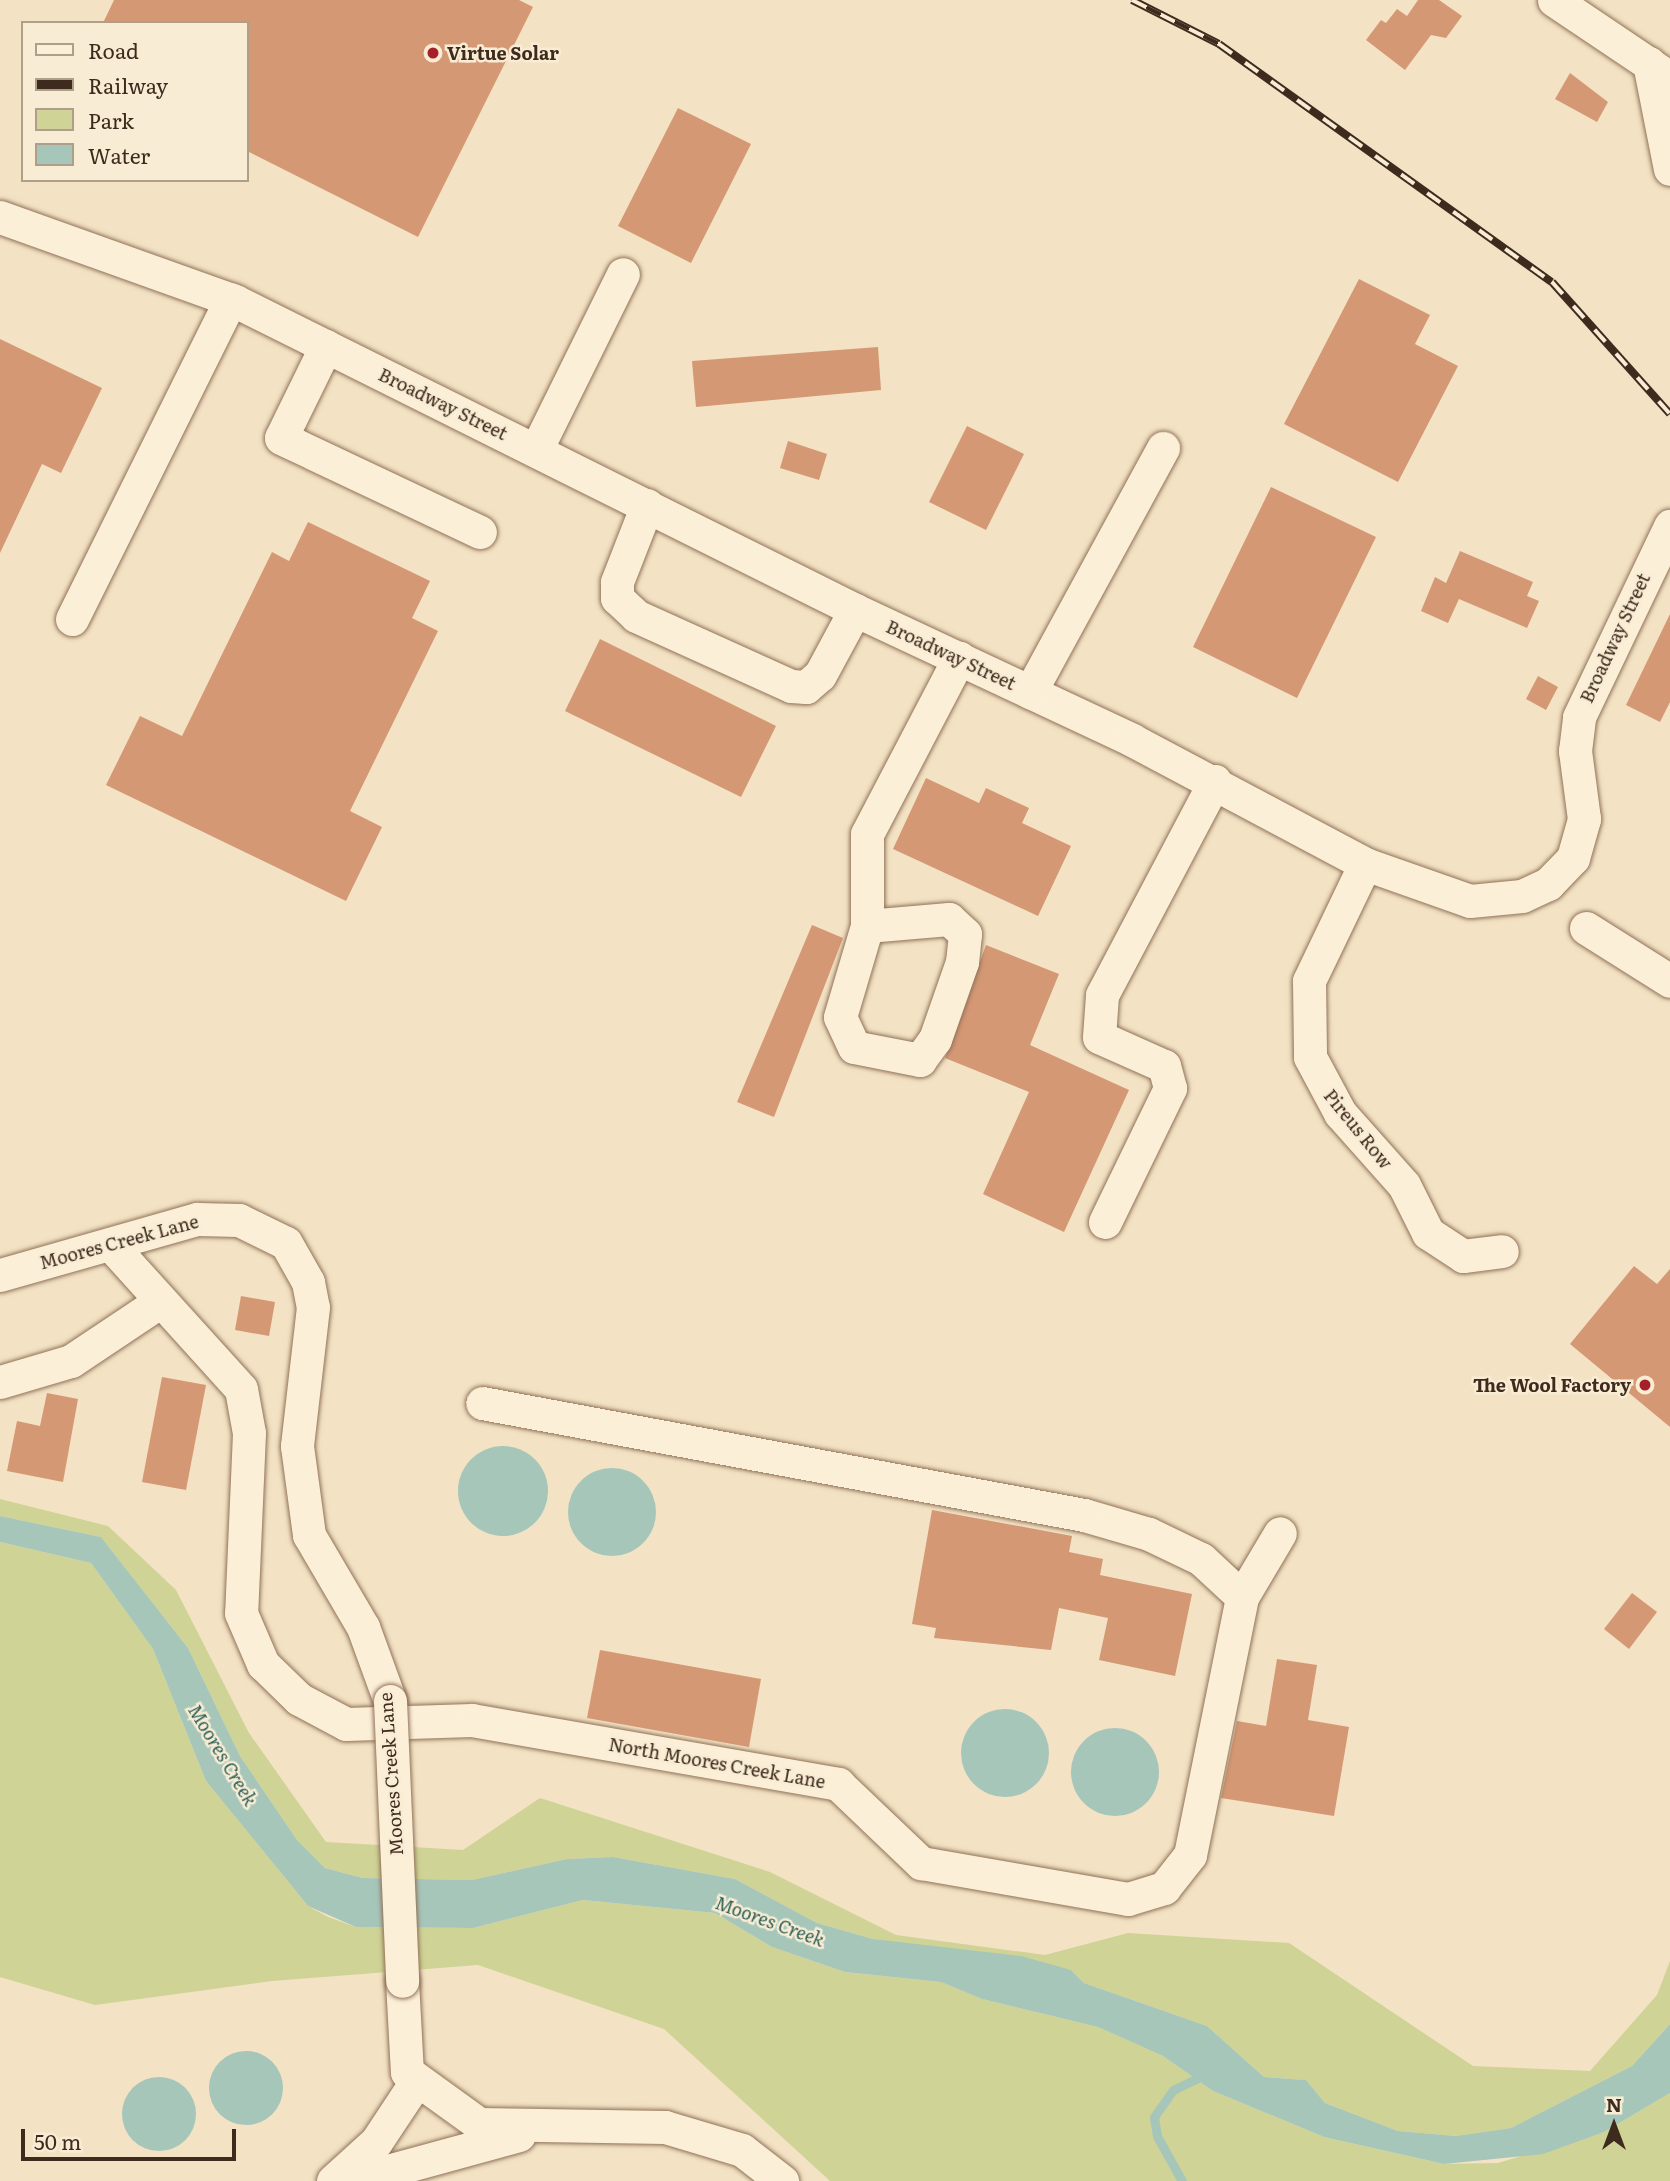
<!DOCTYPE html>
<html>
<head>
<meta charset="utf-8">
<style>
  body { margin:0 }
  #map { position:relative; width:1670px; height:2181px; overflow:hidden; background:#f3e2c4; font-family:Literata,serif }
  div>[style] { position:absolute }
  [style*='--x'] { left:calc(var(--x)*1px); top:calc(var(--y)*1px); width:calc(var(--w)*1px); rotate:calc(var(--a)*1deg) }
  .green>* { inset:0; background:#cfd396 }
  .water>* { inset:0; background:#a6c6ba }
  .round { border-radius:50% }
  .stream>* { height:9px; margin:-4.5px; padding:0 4.5px; transform-origin:4.5px; border-radius:4.5px; background:#a6c6ba }
  .building>* { inset:0; background:#d59875 }
  .roads { filter:drop-shadow(0 0 2px #907258) drop-shadow(0 0 2px #907258) }
  .minor>* { height:33px; margin:-16.5px; padding:0 16.5px; transform-origin:16.5px; border-radius:16.5px; background:#fcefd8 }
  .rail>* { height:8px; margin-top:-4px; transform-origin:0; background:repeating-linear-gradient(90deg,#f9ecd4 0 16px,#3e2b1d 0 32px); box-sizing:border-box; border-block:2px solid #3e2b1d }
  .bridges { filter:drop-shadow(0 0 2px #907258) drop-shadow(0 0 2px #907258) }
  .minor-bridge>* { height:33px; margin:-16.5px; padding:0 16.5px; transform-origin:16.5px; border-radius:16.5px; background:#fcefd8 }
  .dots>* { width:19px; height:19px; translate:-50% -50%; box-sizing:border-box; border:4px solid #f9ecd4; border-radius:50% }
  span { translate:-50% -50%; white-space:nowrap; text-align:center; line-height:1.15; -webkit-text-stroke:5px #f9ecd4; paint-order:stroke }
  .poi-label { font-size:18px; color:#3e2b1d; font-weight:700 }
  .left { translate:0 -50%; text-align:left }
  .right { translate:-100% -50%; text-align:right }
  .street-label { font-size:18px; color:#3e2b1d }
  .water-label { font-size:19px; color:#2b6059; font-style:italic }
  .legend { position:absolute; left:21px; top:21px; width:228px; height:161px; box-sizing:border-box; background:#f9ecd4; border:2px solid #ae9f8b; margin:0; padding:9px 12px; list-style:none; font-size:21px; color:#3e2b1d }
  .legend li { display:flex; align-items:center; gap:14px; height:35px }
  .legend b { width:35px; border:2px solid #ae9f8b }
  .north { position:absolute; left:1579px; top:2090px; width:70px; height:70px; -webkit-text-stroke:5px #f9ecd4; paint-order:stroke; rotate:0deg; font-size:19px; font-weight:700; line-height:28px; text-align:center; color:#3e2b1d }
  .north::after { content:''; display:block; margin:auto; width:24px; height:32px; background:#3e2b1d; clip-path:polygon(50% 0,100% 100%,50% 72%,0 100%) }
  .scale { position:absolute; left:21px; top:2129px; width:215px; height:32px; box-sizing:border-box; border:4px solid #3e2b1d; border-top:0; padding-left:9px; font-size:21px; line-height:24px; white-space:nowrap; color:#3e2b1d; -webkit-text-stroke:5px #f9ecd4; paint-order:stroke }
</style>
</head>
<body>
<div id="map">
  <div class="green">
    <i style="clip-path:polygon(0 1499px,108px 1526px,176px 1590px,249px 1733px,326px 1842px,463px 1850px,540px 1798px,770px 1872px,896px 1935px,1045px 1955px,1128px 1933px,1289px 1943px,1473px 2066px,1590px 2071px,1657px 1995px,1670px 1961px,1670px 2024px,1632px 2066px,1511px 2128px,1456px 2136px,1398px 2131px,1325px 2103px,1306px 2080px,1264px 2077px,1207px 2026px,1084px 1983px,1071px 1970px,873px 1939px,817px 1923px,735px 1879px,613px 1857px,567px 1859px,472px 1880px,363px 1878px,325px 1868px,297px 1840px,240px 1756px,188px 1648px,101px 1537px,0 1516px)"></i>
    <i style="clip-path:polygon(0 1542px,91px 1563px,153px 1649px,206px 1781px,308px 1906px,328px 1917px,356px 1927px,473px 1928px,583px 1900px,715px 1913px,772px 1947px,845px 1972px,941px 1982px,982px 1999px,1098px 2027px,1163px 2056px,1213px 2091px,1324px 2137px,1444px 2164px,1498px 2163px,1604px 2132px,1670px 2093px,1670px 2181px,830px 2181px,664px 2029px,478px 1965px,272px 1981px,95px 2005px,0 1977px)"></i>
  </div>
  <div class="water">
    <i class="round" style="left:458px;top:1446px;width:90px;height:90px"></i>
    <i class="round" style="left:568px;top:1468px;width:88px;height:88px"></i>
    <i style="clip-path:polygon(0 1516px,101px 1537px,188px 1648px,240px 1756px,297px 1840px,325px 1868px,363px 1878px,472px 1880px,567px 1859px,613px 1857px,735px 1879px,817px 1923px,873px 1939px,1021px 1956px,1071px 1970px,1084px 1983px,1207px 2026px,1264px 2077px,1306px 2080px,1325px 2103px,1398px 2131px,1456px 2136px,1511px 2128px,1632px 2066px,1670px 2024px,1670px 2093px,1604px 2132px,1543px 2154px,1444px 2164px,1324px 2137px,1213px 2091px,1163px 2056px,1098px 2027px,982px 1999px,941px 1982px,845px 1972px,772px 1947px,715px 1913px,583px 1900px,473px 1928px,356px 1927px,308px 1906px,206px 1781px,153px 1649px,91px 1563px,0 1542px)"></i>
    <i class="round" style="left:961px;top:1709px;width:88px;height:88px"></i>
    <i class="round" style="left:1071px;top:1728px;width:88px;height:88px"></i>
    <i class="round" style="left:209px;top:2051px;width:74px;height:74px"></i>
    <i class="round" style="left:122px;top:2077px;width:74px;height:74px"></i>
  </div>
  <div class="stream">
    <i style="--x:1182;--y:2181;--w:51;--a:-119.1"></i>
    <i style="--x:1157;--y:2136;--w:19;--a:-99"></i>
    <i style="--x:1154;--y:2117;--w:33;--a:-55"></i>
    <i style="--x:1173;--y:2090;--w:34;--a:-26"></i>
  </div>
  <div class="building">
    <i style="clip-path:polygon(114px 0,519px 0,533px 7px,418px 237px,247px 151px,247px 23px,103px 23px)"></i>
    <i style="clip-path:polygon(1418px 0,1439px 0,1462px 16px,1446px 38px,1431px 35px,1405px 70px,1366px 40px,1381px 20px,1386px 23px,1397px 9px,1407px 16px)"></i>
    <i style="clip-path:polygon(1570px 73px,1608px 102px,1597px 122px,1555px 99px)"></i>
    <i style="clip-path:polygon(678px 108px,751px 144px,691px 263px,618px 226px)"></i>
    <i style="clip-path:polygon(1359px 279px,1430px 315px,1415px 344px,1458px 366px,1398px 482px,1284px 424px)"></i>
    <i style="clip-path:polygon(0 339px,102px 388px,61px 473px,42px 464px,0 553px)"></i>
    <i style="clip-path:polygon(878px 347px,881px 390px,696px 407px,692px 361px)"></i>
    <i style="clip-path:polygon(967px 426px,1024px 454px,986px 530px,929px 502px)"></i>
    <i style="clip-path:polygon(788px 441px,827px 454px,819px 480px,780px 468px)"></i>
    <i style="clip-path:polygon(1271px 487px,1376px 537px,1297px 698px,1193px 647px)"></i>
    <i style="clip-path:polygon(308px 522px,430px 581px,412px 618px,438px 631px,350px 811px,382px 827px,346px 901px,106px 785px,140px 716px,182px 736px,272px 552px,289px 561px)"></i>
    <i style="clip-path:polygon(1460px 551px,1533px 582px,1527px 596px,1539px 601px,1527px 628px,1459px 599px,1448px 623px,1421px 611px,1435px 577px,1446px 583px)"></i>
    <i style="clip-path:polygon(1670px 614px,1670px 702px,1660px 722px,1626px 705px)"></i>
    <i style="clip-path:polygon(600px 639px,776px 726px,741px 797px,565px 711px)"></i>
    <i style="clip-path:polygon(1538px 676px,1558px 687px,1546px 710px,1526px 699px)"></i>
    <i style="clip-path:polygon(926px 778px,979px 803px,986px 788px,1029px 808px,1022px 823px,1071px 846px,1038px 916px,893px 849px)"></i>
    <i style="clip-path:polygon(812px 925px,843px 938px,774px 1117px,737px 1102px)"></i>
    <i style="clip-path:polygon(986px 945px,1059px 974px,1030px 1045px,1129px 1090px,1064px 1232px,983px 1194px,1029px 1092px,945px 1058px)"></i>
    <i style="clip-path:polygon(1634px 1266px,1657px 1284px,1670px 1269px,1670px 1427px,1570px 1344px)"></i>
    <i style="clip-path:polygon(241px 1296px,275px 1302px,269px 1336px,235px 1330px)"></i>
    <i style="clip-path:polygon(162px 1377px,206px 1385px,186px 1490px,142px 1482px)"></i>
    <i style="clip-path:polygon(47px 1393px,78px 1399px,63px 1482px,7px 1471px,17px 1421px,40px 1426px)"></i>
    <i style="clip-path:polygon(932px 1510px,1072px 1536px,1069px 1552px,1103px 1559px,1100px 1575px,1192px 1594px,1175px 1676px,1099px 1660px,1108px 1618px,1059px 1608px,1051px 1650px,934px 1638px,936px 1628px,912px 1624px)"></i>
    <i style="clip-path:polygon(1632px 1593px,1657px 1612px,1629px 1649px,1604px 1629px)"></i>
    <i style="clip-path:polygon(600px 1650px,761px 1679px,749px 1747px,587px 1718px)"></i>
    <i style="clip-path:polygon(1277px 1659px,1317px 1665px,1308px 1720px,1349px 1727px,1334px 1816px,1221px 1798px,1237px 1721px,1266px 1726px)"></i>
  </div>
  <div class="roads">
    <div class="minor">
      <i style="--x:1554;--y:0;--w:140;--a:33.9"></i>
      <i style="--x:1649;--y:63;--w:108;--a:78.8"></i>
      <i style="--x:0;--y:217;--w:250;--a:19.7"></i>
      <i style="--x:235;--y:301;--w:693;--a:26.49"></i>
      <i style="--x:855;--y:610;--w:306;--a:25.1"></i>
      <i style="--x:1132;--y:740;--w:264;--a:28"></i>
      <i style="--x:1365;--y:864;--w:111;--a:19.4"></i>
      <i style="--x:1470;--y:901;--w:52;--a:-5.5"></i>
      <i style="--x:1522;--y:896;--w:29;--a:-25"></i>
      <i style="--x:1548;--y:884;--w:36;--a:-46"></i>
      <i style="--x:1573;--y:858;--w:41;--a:-74.2"></i>
      <i style="--x:1584;--y:819;--w:69;--a:-97.5"></i>
      <i style="--x:1575;--y:751;--w:34;--a:-83"></i>
      <i style="--x:1579;--y:717;--w:212;--a:-64.5"></i>
      <i style="--x:326;--y:346;--w:102;--a:116.1"></i>
      <i style="--x:281;--y:438;--w:220;--a:25.3"></i>
      <i style="--x:536;--y:450;--w:196;--a:-63.7"></i>
      <i style="--x:647;--y:505;--w:83;--a:111.3"></i>
      <i style="--x:617;--y:582;--w:16;--a:90"></i>
      <i style="--x:617;--y:598;--w:26;--a:43"></i>
      <i style="--x:636;--y:616;--w:170;--a:24.3"></i>
      <i style="--x:791;--y:686;--w:15;--a:4"></i>
      <i style="--x:806;--y:687;--w:18;--a:-41"></i>
      <i style="--x:820;--y:675;--w:74;--a:-61.7"></i>
      <i style="--x:72;--y:619;--w:357;--a:-63.6"></i>
      <i style="--x:1030;--y:692;--w:278;--a:-61.4"></i>
      <i style="--x:1365;--y:864;--w:130;--a:115.6"></i>
      <i style="--x:1309;--y:981;--w:76;--a:89.2"></i>
      <i style="--x:1310;--y:1057;--w:64;--a:61.8"></i>
      <i style="--x:1340;--y:1113;--w:96;--a:48.4"></i>
      <i style="--x:1404;--y:1185;--w:54;--a:63.4"></i>
      <i style="--x:1428;--y:1233;--w:42;--a:33.3"></i>
      <i style="--x:1463;--y:1256;--w:39;--a:-7"></i>
      <i style="--x:867;--y:926;--w:82;--a:-4.9"></i>
      <i style="--x:949;--y:919;--w:22;--a:43"></i>
      <i style="--x:965;--y:934;--w:28;--a:96"></i>
      <i style="--x:962;--y:962;--w:82;--a:109.3"></i>
      <i style="--x:935;--y:1039;--w:26;--a:126"></i>
      <i style="--x:920;--y:1060;--w:67;--a:-168.9"></i>
      <i style="--x:854;--y:1047;--w:33;--a:-115"></i>
      <i style="--x:840;--y:1017;--w:95;--a:-73.5"></i>
      <i style="--x:867;--y:926;--w:92;--a:-90"></i>
      <i style="--x:867;--y:834;--w:199;--a:-62.4"></i>
      <i style="--x:1586;--y:928;--w:99;--a:32.2"></i>
      <i style="--x:1105;--y:1222;--w:149;--a:-64.1"></i>
      <i style="--x:1170;--y:1088;--w:23;--a:-105"></i>
      <i style="--x:1164;--y:1066;--w:71;--a:-156"></i>
      <i style="--x:1099;--y:1037;--w:42;--a:-85.9"></i>
      <i style="--x:1102;--y:995;--w:242;--a:-62.2"></i>
      <i style="--x:110;--y:1244;--w:195;--a:47.9"></i>
      <i style="--x:241;--y:1389;--w:45;--a:79.7"></i>
      <i style="--x:249;--y:1433;--w:180;--a:92.5"></i>
      <i style="--x:241;--y:1613;--w:56;--a:66.7"></i>
      <i style="--x:263;--y:1664;--w:50;--a:44.2"></i>
      <i style="--x:299;--y:1699;--w:53;--a:28"></i>
      <i style="--x:346;--y:1724;--w:126;--a:-1.8"></i>
      <i style="--x:472;--y:1720;--w:372;--a:9.9"></i>
      <i style="--x:838;--y:1784;--w:115;--a:43.6"></i>
      <i style="--x:921;--y:1863;--w:210;--a:9.9"></i>
      <i style="--x:1128;--y:1899;--w:38;--a:-17"></i>
      <i style="--x:1164;--y:1888;--w:42;--a:-51.8"></i>
      <i style="--x:1190;--y:1855;--w:263;--a:-78.6"></i>
      <i style="--x:1242;--y:1597;--w:56;--a:-137.2"></i>
      <i style="--x:1201;--y:1559;--w:58;--a:-154.3"></i>
      <i style="--x:1149;--y:1534;--w:68;--a:-163.7"></i>
      <i style="--x:1084;--y:1515;--w:612;--a:-169.46"></i>
      <i style="--x:0;--y:1275;--w:205;--a:-15.9"></i>
      <i style="--x:197;--y:1219;--w:42;--a:1.4"></i>
      <i style="--x:239;--y:1220;--w:52;--a:26.1"></i>
      <i style="--x:286;--y:1243;--w:45;--a:60.6"></i>
      <i style="--x:308;--y:1282;--w:25;--a:79"></i>
      <i style="--x:313;--y:1307;--w:140;--a:96.6"></i>
      <i style="--x:297;--y:1446;--w:90;--a:82.3"></i>
      <i style="--x:309;--y:1535;--w:107;--a:59.6"></i>
      <i style="--x:363;--y:1627;--w:79;--a:70"></i>
      <i style="--x:0;--y:1382;--w:74;--a:-16.5"></i>
      <i style="--x:71;--y:1361;--w:108;--a:-33.7"></i>
      <i style="--x:1242;--y:1597;--w:74;--a:-59.3"></i>
      <i style="--x:402;--y:1981;--w:91;--a:86.9"></i>
      <i style="--x:407;--y:2072;--w:89;--a:35.8"></i>
      <i style="--x:479;--y:2124;--w:186;--a:0.9"></i>
      <i style="--x:665;--y:2127;--w:80;--a:16.6"></i>
      <i style="--x:742;--y:2150;--w:51;--a:37.8"></i>
      <i style="--x:333;--y:2181;--w:58;--a:-42.2"></i>
      <i style="--x:376;--y:2142;--w:71;--a:-56.5"></i>
      <i style="--x:351;--y:2181;--w:174;--a:-15.3"></i>
    </div>
  </div>
  <div class="rail">
    <i style="--x:1132;--y:0;--w:97;--a:26.8"></i>
    <i style="--x:1219;--y:44;--w:409;--a:35.6"></i>
    <i style="--x:1552;--y:282;--w:177;--a:48.2"></i>
  </div>
  <div class="bridges">
    <div class="minor-bridge">
      <i style="--x:390;--y:1701;--w:280;--a:87.5"></i>
    </div>
  </div>
  <div class="dots">
    <i style="left:433px;top:53px;background:#a62029"></i>
    <i style="left:1645px;top:1385px;background:#a62029"></i>
  </div>
  <div class="poi-label">
    <span class="left" style="left:447px;top:53px">Virtue Solar</span>
    <span class="right" style="left:1631px;top:1385px">The Wool Factory</span>
  </div>
  <div class="street-label">
    <span style="left:443px;top:404px;rotate:26deg">Broadway Street</span>
    <span style="left:1615px;top:638px;rotate:-65deg">Broadway Street</span>
    <span style="left:951px;top:655px;rotate:25deg">Broadway Street</span>
    <span style="left:1358px;top:1129px;rotate:51deg">Pireus Row</span>
    <span style="left:119px;top:1242px;rotate:-15deg">Moores Creek Lane</span>
    <span style="left:717px;top:1763px;rotate:10deg">North Moores Creek Lane</span>
    <span style="left:391px;top:1774px;rotate:-94deg">Moores Creek Lane</span>
  </div>
  <div class="water-label">
    <span style="left:223px;top:1755px;rotate:59deg">Moores Creek</span>
    <span style="left:770px;top:1921px;rotate:20deg">Moores Creek</span>
  </div>
  <ul class="legend">
  <li><b style="height:9px;background:#fcefd8"></b>Road</li>
  <li><b style="height:9px;background:#3e2b1d"></b>Railway</li>
  <li><b style="height:19px;background:#cfd396"></b>Park</li>
  <li><b style="height:19px;background:#a6c6ba"></b>Water</li>
  </ul>
  <div class="north">N</div>
  <div class="scale">50 m</div>
</div>
</body>
</html>
